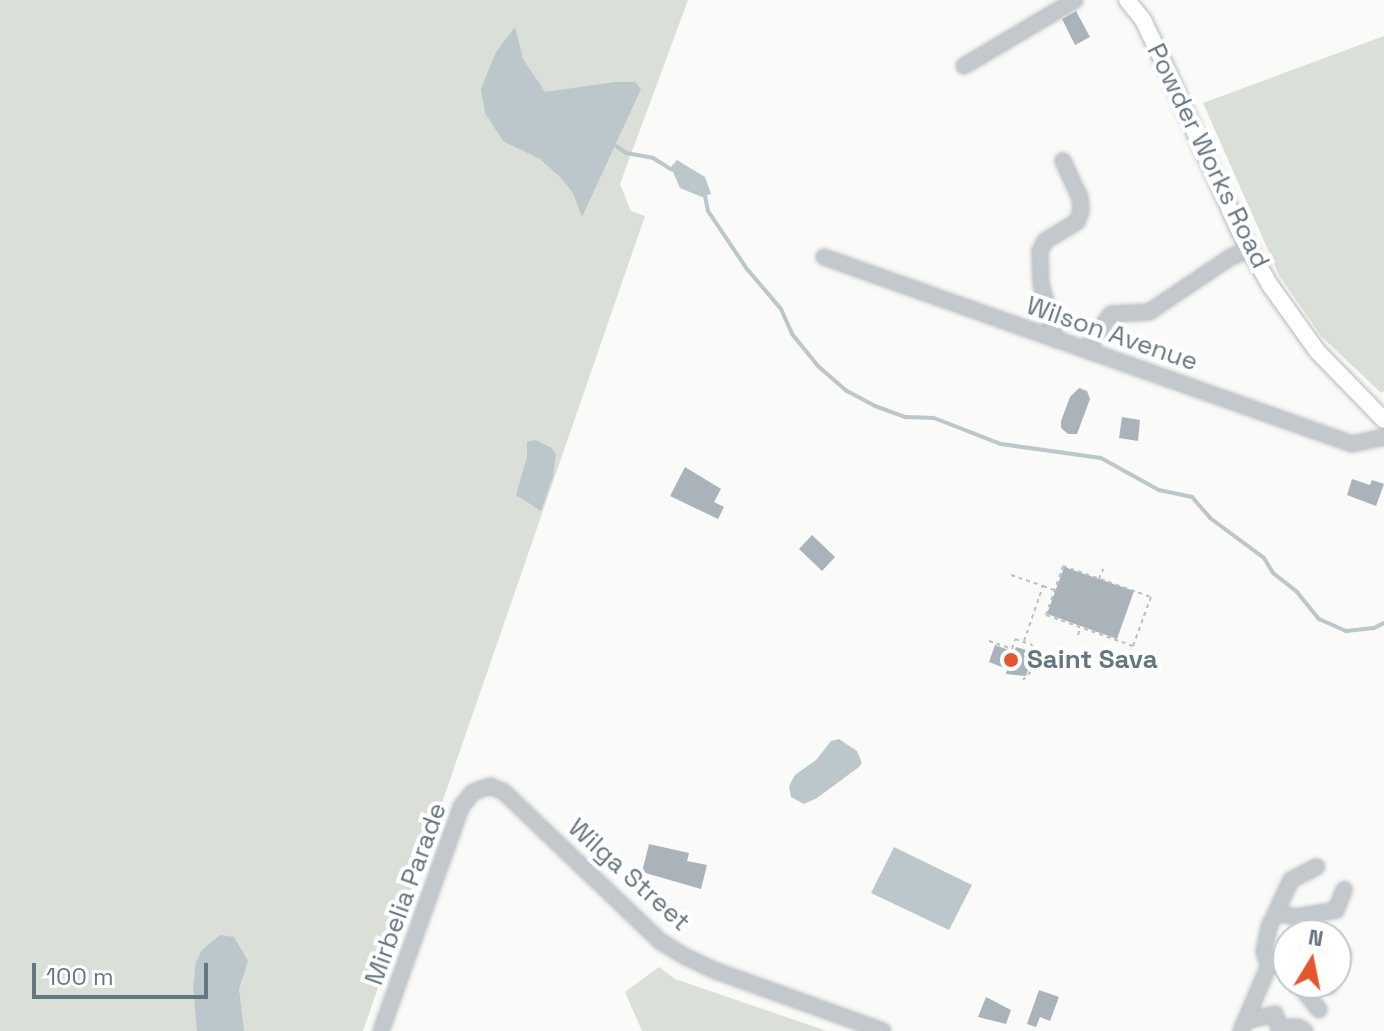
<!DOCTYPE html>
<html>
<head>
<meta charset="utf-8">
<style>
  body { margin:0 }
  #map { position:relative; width:1384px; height:1031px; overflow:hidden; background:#fafaf8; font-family:"Space Grotesk",sans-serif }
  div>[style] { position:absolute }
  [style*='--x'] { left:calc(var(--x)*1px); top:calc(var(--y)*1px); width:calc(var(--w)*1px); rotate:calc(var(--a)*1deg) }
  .green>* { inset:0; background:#dadfd7 }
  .water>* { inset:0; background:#bbc7cb }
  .stream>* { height:4px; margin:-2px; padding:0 2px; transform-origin:2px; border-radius:2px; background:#bbc7cb }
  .building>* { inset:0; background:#aab3b9 }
  .path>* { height:2px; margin-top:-1px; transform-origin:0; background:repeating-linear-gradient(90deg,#bbbfc2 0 4px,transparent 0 8px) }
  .roads { filter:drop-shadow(0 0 2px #b5babe) drop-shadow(0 0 2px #b5babe) }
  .minor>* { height:14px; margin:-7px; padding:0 7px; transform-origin:7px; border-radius:7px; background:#c3c8cc }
  .major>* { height:16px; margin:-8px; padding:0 8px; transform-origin:8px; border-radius:8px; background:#fff }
  .dots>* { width:22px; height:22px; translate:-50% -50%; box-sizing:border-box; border:4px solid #fff; border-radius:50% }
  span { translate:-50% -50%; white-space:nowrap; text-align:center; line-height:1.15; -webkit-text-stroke:8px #fff; paint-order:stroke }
  .street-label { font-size:26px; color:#657683 }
  .poi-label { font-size:26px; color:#657683; font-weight:700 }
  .left { translate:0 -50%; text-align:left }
  .north { position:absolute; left:1272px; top:919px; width:80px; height:80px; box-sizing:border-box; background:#fff; border:2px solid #c1c8cd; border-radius:50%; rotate:10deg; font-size:22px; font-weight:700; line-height:32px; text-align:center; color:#657683 }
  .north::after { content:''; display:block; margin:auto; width:28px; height:36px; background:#e4572e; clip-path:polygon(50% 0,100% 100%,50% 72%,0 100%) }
  .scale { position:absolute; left:32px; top:963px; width:176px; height:36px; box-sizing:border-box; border:4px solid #657683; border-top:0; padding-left:10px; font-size:24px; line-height:28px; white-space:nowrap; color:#657683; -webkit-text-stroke:6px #fff; paint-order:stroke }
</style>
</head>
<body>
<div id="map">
  <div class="green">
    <i style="clip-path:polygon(0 0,688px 0,620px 184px,631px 211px,645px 216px,363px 1031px,0 1031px)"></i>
    <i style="clip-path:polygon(1384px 36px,1384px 391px,1381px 393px,1321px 336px,1279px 275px,1203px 103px)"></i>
    <i style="clip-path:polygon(659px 967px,675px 979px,827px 1031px,642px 1031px,625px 992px)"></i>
  </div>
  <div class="water">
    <i style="clip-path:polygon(515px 27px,523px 59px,545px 92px,615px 82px,635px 82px,641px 89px,582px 217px,573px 193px,560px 177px,540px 159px,503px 141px,485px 113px,481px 89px,496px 52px)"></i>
    <i style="clip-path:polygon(677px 160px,705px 177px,711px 194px,702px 197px,680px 188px,671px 167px)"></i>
    <i style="clip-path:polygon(535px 440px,552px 448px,556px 455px,553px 476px,541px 511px,516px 495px,527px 457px,527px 442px)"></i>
    <i style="clip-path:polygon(839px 739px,857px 751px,862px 763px,859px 767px,817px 798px,804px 804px,791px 797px,789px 786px,795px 775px,816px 760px,831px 741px)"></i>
    <i style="clip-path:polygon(894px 847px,972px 885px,949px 930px,871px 893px)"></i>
    <i style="clip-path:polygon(220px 935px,234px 937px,248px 961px,239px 989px,244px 1031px,197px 1031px,193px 987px,196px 962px,202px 950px)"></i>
  </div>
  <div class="stream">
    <i style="--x:615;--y:145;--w:14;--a:36"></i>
    <i style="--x:626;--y:153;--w:27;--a:10"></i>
    <i style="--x:653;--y:158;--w:22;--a:32"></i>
    <i style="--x:705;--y:196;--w:15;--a:79"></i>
    <i style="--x:708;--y:211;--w:70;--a:56.1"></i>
    <i style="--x:747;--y:269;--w:52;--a:49.6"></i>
    <i style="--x:781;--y:309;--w:27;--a:66"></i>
    <i style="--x:792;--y:334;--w:41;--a:50.9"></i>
    <i style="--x:818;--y:366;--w:38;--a:41"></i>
    <i style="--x:847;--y:391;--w:32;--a:28"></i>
    <i style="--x:875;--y:406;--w:33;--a:20"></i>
    <i style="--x:906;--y:417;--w:28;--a:2"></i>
    <i style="--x:934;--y:418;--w:72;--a:21.2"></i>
    <i style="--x:1001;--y:444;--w:101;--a:8"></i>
    <i style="--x:1101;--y:458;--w:66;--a:28.9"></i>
    <i style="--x:1159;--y:490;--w:34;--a:12"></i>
    <i style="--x:1192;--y:497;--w:28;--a:49"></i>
    <i style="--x:1210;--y:518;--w:67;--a:36.5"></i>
    <i style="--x:1264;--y:558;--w:17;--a:59"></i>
    <i style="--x:1273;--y:573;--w:31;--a:38"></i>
    <i style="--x:1297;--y:592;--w:35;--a:51"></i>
    <i style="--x:1319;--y:619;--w:30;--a:24"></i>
    <i style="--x:1346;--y:631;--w:28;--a:-6"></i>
    <i style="--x:1374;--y:628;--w:11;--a:-27"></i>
  </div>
  <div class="building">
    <i style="clip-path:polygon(1076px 11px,1090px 37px,1075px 45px,1062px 19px)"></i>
    <i style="clip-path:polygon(1079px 388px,1087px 391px,1090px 399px,1077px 434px,1068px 434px,1061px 428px,1061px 421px,1070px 397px)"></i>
    <i style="clip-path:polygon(1122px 417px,1140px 420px,1138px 441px,1119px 438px)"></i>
    <i style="clip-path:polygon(685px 467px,721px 489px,714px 502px,724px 507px,718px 519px,670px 496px)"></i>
    <i style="clip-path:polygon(1352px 479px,1370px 485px,1372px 480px,1384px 484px,1376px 506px,1347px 495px)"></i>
    <i style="clip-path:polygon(812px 535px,835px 557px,822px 571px,799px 549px)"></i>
    <i style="clip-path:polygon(1064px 567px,1134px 591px,1117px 639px,1047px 614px)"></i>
    <i style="clip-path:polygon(995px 645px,1014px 652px,1016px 647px,1026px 650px,1024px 655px,1032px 659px,1026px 676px,1006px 674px,1007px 669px,989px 662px)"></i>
    <i style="clip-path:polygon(649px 844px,689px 853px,687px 861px,707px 865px,701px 889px,642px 872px)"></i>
    <i style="clip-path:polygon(1039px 990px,1059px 997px,1050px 1021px,1040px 1017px,1036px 1027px,1027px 1024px)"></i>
    <i style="clip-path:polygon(986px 997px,1011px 1010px,1006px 1024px,978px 1017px)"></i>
  </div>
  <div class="path">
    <i style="--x:1063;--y:566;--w:93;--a:19.4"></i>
    <i style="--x:1151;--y:597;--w:52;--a:110.2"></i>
    <i style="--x:1133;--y:646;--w:92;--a:-160.4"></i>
    <i style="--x:1046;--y:615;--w:52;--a:-70.9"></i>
    <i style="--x:1011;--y:575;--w:34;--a:19"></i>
    <i style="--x:1099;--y:579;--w:11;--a:-68"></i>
    <i style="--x:1078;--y:635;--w:6;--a:-72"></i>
    <i style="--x:989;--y:641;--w:24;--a:19"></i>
    <i style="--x:1012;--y:649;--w:10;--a:-73"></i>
    <i style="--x:1015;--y:639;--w:18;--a:19"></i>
    <i style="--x:1032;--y:645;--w:21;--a:79"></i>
    <i style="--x:1036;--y:666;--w:19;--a:133"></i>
    <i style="--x:1024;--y:641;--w:58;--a:-70.9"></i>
    <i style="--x:1043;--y:586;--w:12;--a:20"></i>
  </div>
  <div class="roads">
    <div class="minor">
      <i style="--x:964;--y:66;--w:129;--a:-30.7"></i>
      <i style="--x:824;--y:257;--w:560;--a:19.5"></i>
      <i style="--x:1352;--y:444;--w:33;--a:-12"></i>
      <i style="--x:1056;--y:340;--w:58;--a:-105"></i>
      <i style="--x:1041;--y:284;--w:33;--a:-92"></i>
      <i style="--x:1040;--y:251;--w:11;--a:-63"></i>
      <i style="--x:1045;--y:241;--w:37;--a:-31"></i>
      <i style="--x:1077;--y:222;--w:12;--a:-70"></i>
      <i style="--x:1081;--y:211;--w:13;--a:-94"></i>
      <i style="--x:1080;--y:198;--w:41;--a:-114.7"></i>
      <i style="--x:1086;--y:350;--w:44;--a:-55.2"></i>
      <i style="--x:1111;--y:314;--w:38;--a:-3"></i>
      <i style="--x:1149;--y:312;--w:99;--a:-33.9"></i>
      <i style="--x:1231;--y:257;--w:21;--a:-23"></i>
      <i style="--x:1276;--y:913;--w:21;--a:11"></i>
      <i style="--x:1297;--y:917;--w:30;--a:37"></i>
      <i style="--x:1297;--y:917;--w:40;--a:-10"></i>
      <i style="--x:1336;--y:910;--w:22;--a:-68"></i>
      <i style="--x:1336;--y:948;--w:10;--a:45"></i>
      <i style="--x:1343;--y:955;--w:20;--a:110"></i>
      <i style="--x:1266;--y:958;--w:25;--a:27"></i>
      <i style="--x:1298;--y:983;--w:34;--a:52"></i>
      <i style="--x:1329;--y:986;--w:4;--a:-56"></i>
      <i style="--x:1245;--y:1021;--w:31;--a:-13"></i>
      <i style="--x:1275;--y:1014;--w:18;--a:74"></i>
      <i style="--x:1279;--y:1028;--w:19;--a:-3"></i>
      <i style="--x:1298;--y:1027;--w:8;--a:30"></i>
      <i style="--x:381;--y:1031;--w:238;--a:-70.3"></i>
      <i style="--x:461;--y:807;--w:19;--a:-51"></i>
      <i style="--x:473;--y:792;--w:18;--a:-19"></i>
      <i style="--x:490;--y:786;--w:15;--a:23"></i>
      <i style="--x:504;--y:792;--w:216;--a:43.7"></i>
      <i style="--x:660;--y:941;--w:28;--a:32"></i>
      <i style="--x:684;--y:956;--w:38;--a:25"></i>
      <i style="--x:719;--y:972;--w:174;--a:19.8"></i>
      <i style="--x:1241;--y:1031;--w:72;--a:-67"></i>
      <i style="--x:1269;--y:965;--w:14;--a:-111"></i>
      <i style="--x:1264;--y:952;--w:25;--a:-79"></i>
      <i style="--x:1269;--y:927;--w:52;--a:-64.9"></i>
      <i style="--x:1291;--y:880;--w:29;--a:-27"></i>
    </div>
    <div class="major">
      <i style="--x:1127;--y:0;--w:26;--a:51"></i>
      <i style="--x:1143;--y:20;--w:41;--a:64.1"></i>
      <i style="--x:1161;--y:57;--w:196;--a:65.7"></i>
      <i style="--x:1242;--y:236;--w:56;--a:60.3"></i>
      <i style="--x:1270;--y:285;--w:81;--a:54.5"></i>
      <i style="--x:1317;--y:351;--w:96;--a:45.8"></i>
    </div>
  </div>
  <div class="dots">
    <i style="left:1011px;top:660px;background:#e4572e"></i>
  </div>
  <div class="street-label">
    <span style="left:1208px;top:156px;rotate:64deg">Powder Works Road</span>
    <span style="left:1112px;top:334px;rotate:19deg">Wilson Avenue</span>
    <span style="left:629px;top:875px;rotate:42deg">Wilga Street</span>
    <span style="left:406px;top:894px;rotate:-70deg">Mirbelia Parade</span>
  </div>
  <div class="poi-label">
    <span class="left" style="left:1027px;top:660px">Saint Sava</span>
  </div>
  <div class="north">N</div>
  <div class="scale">100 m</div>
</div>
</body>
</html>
